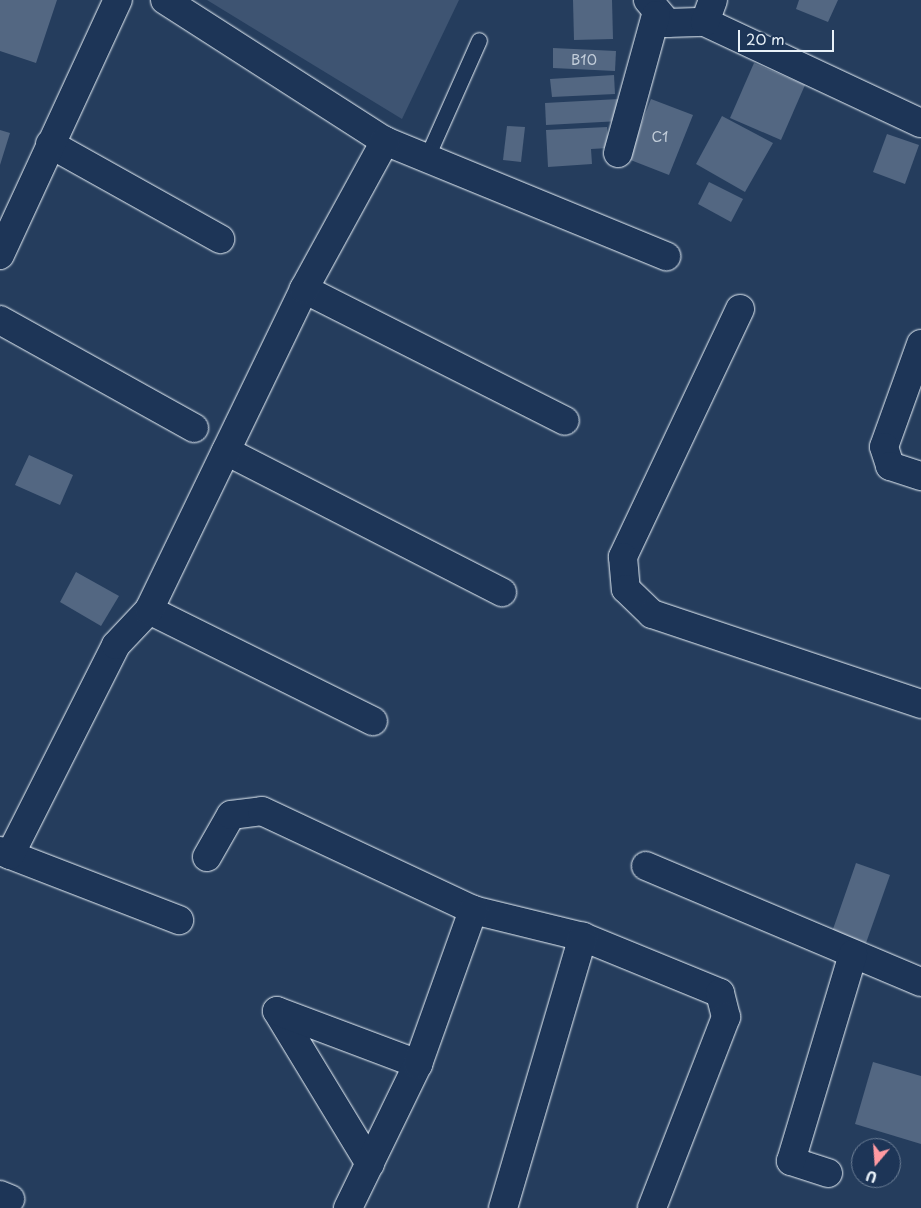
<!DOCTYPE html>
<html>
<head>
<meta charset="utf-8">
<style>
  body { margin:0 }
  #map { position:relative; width:921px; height:1208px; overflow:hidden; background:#253d5d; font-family:"Playpen Sans",sans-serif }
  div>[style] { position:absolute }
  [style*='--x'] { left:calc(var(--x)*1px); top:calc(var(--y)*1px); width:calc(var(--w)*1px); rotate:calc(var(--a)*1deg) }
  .green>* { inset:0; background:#3e5472 }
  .building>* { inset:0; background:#536782 }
  .roads { filter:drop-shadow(0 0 1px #e8f1f8) drop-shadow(0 0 1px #e8f1f8) }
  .lane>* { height:15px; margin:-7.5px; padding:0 7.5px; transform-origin:7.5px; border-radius:7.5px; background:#1d3557 }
  .street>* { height:28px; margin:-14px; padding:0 14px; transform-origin:14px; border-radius:14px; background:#1d3557 }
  span { translate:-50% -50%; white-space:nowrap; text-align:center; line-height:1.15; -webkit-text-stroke:4.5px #1d3557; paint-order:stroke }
  .number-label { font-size:14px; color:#c3ceda }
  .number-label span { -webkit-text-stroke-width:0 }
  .north { position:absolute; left:851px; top:1138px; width:50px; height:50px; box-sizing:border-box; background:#1d3557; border:1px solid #6e8097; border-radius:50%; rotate:198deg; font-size:14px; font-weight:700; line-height:20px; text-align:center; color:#e8f1f8 }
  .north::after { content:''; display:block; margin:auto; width:18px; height:22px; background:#ff9aa2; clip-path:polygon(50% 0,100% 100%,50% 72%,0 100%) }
  .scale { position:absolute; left:738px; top:30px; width:96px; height:22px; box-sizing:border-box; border:2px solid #e8f1f8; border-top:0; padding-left:6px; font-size:15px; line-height:18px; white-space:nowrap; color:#e8f1f8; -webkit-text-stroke:4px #1d3557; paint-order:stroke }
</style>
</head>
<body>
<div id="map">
  <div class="green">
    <i style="clip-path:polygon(207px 0,459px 0,402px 119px)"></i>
  </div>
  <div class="building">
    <i style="clip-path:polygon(0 0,57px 0,36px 63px,0 51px)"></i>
    <i style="clip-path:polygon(573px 0,612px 0,613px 39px,574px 40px)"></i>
    <i style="clip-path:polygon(799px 0,838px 0,828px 22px,796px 9px)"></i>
    <i style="clip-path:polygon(553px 48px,616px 51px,615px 71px,553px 68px)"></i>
    <i style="clip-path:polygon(754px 63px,805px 85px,781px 140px,730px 118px)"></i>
    <i style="clip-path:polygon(614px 75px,615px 94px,552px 97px,550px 79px)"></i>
    <i style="clip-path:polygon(619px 99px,620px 121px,546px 125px,545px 103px)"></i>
    <i style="clip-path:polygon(651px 99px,693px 115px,669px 175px,628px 159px)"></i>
    <i style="clip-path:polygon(722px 116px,773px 143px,745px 192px,696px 164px)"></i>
    <i style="clip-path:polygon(507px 126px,525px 127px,521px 162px,503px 160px)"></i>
    <i style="clip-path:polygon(607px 127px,609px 148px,591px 149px,592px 164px,548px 167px,546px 130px)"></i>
    <i style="clip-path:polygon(0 130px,10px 133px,0 165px)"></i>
    <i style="clip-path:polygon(887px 134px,919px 145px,905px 184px,873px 172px)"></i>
    <i style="clip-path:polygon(709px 182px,743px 199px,731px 222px,698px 204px)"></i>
    <i style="clip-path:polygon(29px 455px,73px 475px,60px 505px,15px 485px)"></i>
    <i style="clip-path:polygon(76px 572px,119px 596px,101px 626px,60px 602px)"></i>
    <i style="clip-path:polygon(856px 863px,890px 875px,866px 943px,832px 932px)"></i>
    <i style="clip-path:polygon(873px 1062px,921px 1076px,921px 1144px,855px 1124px)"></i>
  </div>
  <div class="roads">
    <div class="lane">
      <i style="--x:426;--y:159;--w:130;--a:-66"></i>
    </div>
    <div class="street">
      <i style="--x:165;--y:0;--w:261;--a:32.7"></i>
      <i style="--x:385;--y:141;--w:304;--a:22.3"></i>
      <i style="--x:648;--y:0;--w:30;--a:50"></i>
      <i style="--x:667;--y:23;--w:38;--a:-2"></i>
      <i style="--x:705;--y:22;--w:238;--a:25.1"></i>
      <i style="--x:705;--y:22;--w:23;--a:-70"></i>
      <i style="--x:50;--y:144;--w:195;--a:29.2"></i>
      <i style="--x:618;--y:153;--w:143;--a:-74.6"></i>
      <i style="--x:0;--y:255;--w:281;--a:-65.2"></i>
      <i style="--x:304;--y:289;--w:292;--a:26.8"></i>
      <i style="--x:740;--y:309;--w:274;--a:115.3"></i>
      <i style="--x:623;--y:557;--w:32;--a:85"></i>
      <i style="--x:626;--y:589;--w:36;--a:44"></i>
      <i style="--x:652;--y:614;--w:284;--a:18.5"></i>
      <i style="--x:0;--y:320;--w:222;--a:29.1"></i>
      <i style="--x:921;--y:344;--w:109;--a:109.8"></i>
      <i style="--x:884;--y:447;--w:20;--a:72"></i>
      <i style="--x:890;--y:466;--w:33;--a:18"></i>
      <i style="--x:226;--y:451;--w:310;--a:27.1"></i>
      <i style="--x:149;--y:610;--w:250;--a:26.4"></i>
      <i style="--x:0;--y:851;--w:192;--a:21.1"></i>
      <i style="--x:10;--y:855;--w:235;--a:-63.2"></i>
      <i style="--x:116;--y:645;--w:48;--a:-46.7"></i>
      <i style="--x:149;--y:610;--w:356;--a:-64.2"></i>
      <i style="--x:304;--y:289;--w:169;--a:-61.3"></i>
      <i style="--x:207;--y:857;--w:48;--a:-60.3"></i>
      <i style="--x:231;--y:815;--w:31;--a:-7"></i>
      <i style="--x:262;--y:811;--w:233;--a:25.1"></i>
      <i style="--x:473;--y:910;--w:113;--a:13.8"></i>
      <i style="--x:583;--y:937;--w:148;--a:22.2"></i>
      <i style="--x:720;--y:993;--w:25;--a:76"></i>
      <i style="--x:726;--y:1017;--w:205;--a:111.2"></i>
      <i style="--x:646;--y:866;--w:298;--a:22.9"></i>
      <i style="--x:277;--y:1011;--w:179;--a:58.7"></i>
      <i style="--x:277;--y:1011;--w:151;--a:20.6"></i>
      <i style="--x:828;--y:1173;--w:39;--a:-162"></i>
      <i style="--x:791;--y:1161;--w:216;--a:-73.3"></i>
      <i style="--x:0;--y:1195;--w:11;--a:22"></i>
      <i style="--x:348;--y:1208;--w:160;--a:-64.1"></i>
      <i style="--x:418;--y:1064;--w:164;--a:-70.3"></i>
      <i style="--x:503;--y:1208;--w:283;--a:-73.6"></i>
    </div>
  </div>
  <div class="number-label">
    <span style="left:584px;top:60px">B10</span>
    <span style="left:660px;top:137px">C1</span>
  </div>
  <div class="north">U</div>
  <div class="scale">20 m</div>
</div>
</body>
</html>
